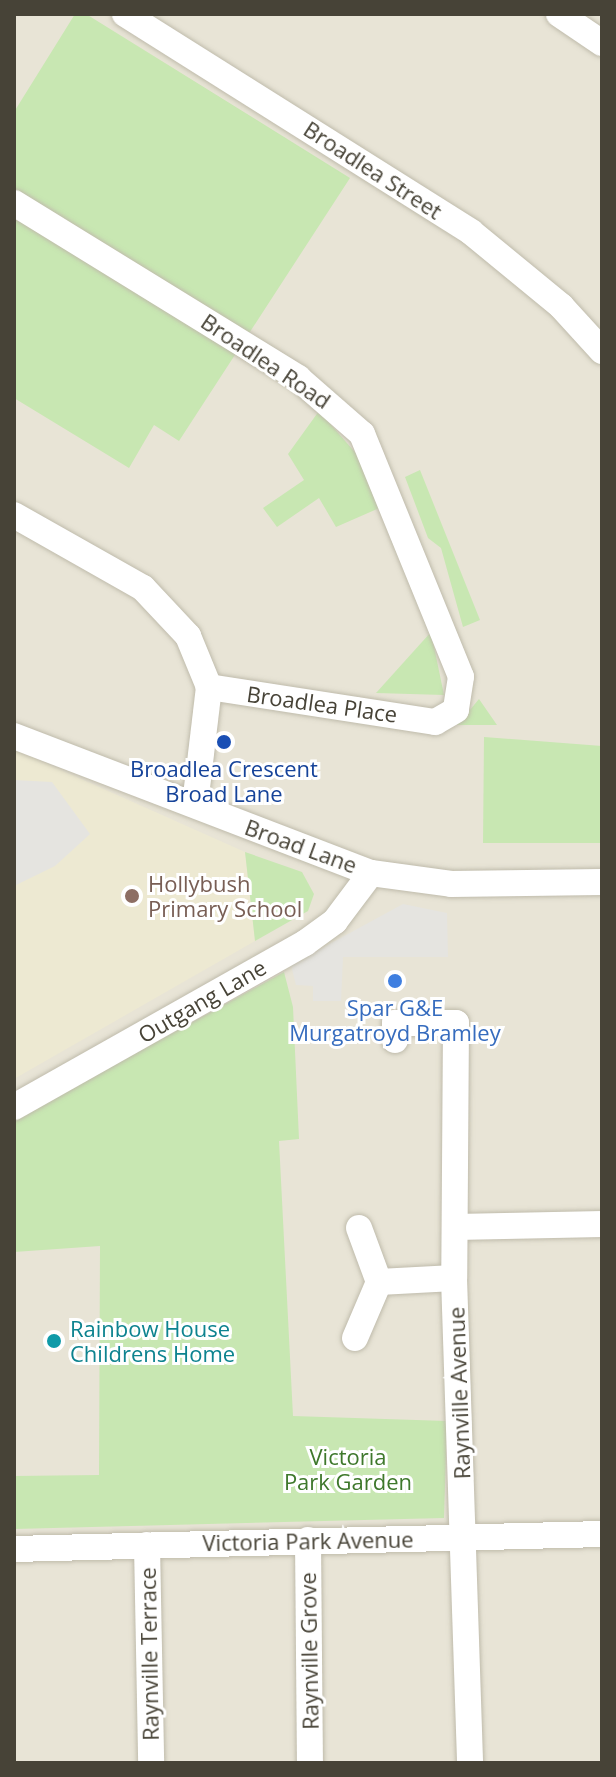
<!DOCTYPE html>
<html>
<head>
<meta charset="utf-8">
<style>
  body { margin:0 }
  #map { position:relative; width:616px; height:1777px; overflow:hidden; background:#f4f2e8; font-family:"Open Sans",sans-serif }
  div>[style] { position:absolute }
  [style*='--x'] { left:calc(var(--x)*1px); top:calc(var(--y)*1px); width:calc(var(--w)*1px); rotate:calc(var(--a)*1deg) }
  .residential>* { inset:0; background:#e8e4d6 }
  .education>* { inset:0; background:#ede9d2 }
  .green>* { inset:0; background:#c8e7b2 }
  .parking>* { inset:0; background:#e5e4e0 }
  .roads { filter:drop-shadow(0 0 2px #bfbbab) drop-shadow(0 0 2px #bfbbab) }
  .minor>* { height:26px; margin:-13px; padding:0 13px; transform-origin:13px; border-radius:13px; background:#fff }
  .dots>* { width:22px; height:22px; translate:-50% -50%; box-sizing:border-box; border:4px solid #fff; border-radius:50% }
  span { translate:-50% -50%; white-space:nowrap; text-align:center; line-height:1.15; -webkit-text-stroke:6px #fff; paint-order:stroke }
  .street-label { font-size:22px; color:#474337 }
  .transit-label { font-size:22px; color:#164399 }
  .education-label { font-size:22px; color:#785e54 }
  .left { translate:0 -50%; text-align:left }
  .shop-label { font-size:22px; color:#366cbe }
  .culture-label { font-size:22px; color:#0d838f }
  .park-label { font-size:22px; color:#3e782b }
  .frame { position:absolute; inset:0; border:16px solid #474337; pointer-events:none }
</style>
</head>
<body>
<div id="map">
  <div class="residential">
    <i style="clip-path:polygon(14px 14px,602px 14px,602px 1763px,14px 1763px)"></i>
  </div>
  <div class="education">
    <i style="clip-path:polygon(14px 749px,245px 852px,255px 941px,14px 1079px)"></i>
  </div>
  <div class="green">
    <i style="clip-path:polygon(75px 14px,86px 14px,350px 178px,179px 441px,154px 425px,129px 468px,14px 398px,14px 112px)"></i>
    <i style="clip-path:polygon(319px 411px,360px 458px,384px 506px,336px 527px,319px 498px,277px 527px,263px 508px,304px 480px,288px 454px)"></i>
    <i style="clip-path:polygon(420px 470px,480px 620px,463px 627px,441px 548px,428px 538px,405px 477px)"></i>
    <i style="clip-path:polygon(431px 632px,444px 695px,376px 693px)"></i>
    <i style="clip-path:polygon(479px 699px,497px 725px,453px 725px,469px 711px)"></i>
    <i style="clip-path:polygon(484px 737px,602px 746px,602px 843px,483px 843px)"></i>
    <i style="clip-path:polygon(245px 852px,302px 872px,314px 894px,308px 911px,255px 941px)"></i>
    <i style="clip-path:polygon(284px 972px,293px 1007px,299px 1139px,279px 1141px,293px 1416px,447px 1421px,444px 1518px,14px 1529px,14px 1476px,99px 1475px,100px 1246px,14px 1252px,14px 1120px)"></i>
  </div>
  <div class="parking">
    <i style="clip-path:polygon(14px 780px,52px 782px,90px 834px,55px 866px,14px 886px)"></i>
    <i style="clip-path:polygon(403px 904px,447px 913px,448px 957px,343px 957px,341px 1001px,313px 1001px,313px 986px,296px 985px,291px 965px)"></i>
  </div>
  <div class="roads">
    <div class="minor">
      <i style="--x:125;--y:14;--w:409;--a:32.2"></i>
      <i style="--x:471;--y:232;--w:117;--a:39.4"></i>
      <i style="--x:561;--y:306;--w:61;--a:47.7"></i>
      <i style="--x:559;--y:14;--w:52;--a:34"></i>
      <i style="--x:14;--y:203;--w:334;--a:31.6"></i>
      <i style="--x:298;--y:378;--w:85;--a:41.2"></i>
      <i style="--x:362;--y:434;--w:262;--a:67.8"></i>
      <i style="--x:461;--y:677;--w:33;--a:99"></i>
      <i style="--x:456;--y:710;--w:24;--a:150"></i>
      <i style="--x:435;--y:722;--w:229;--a:-171.2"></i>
      <i style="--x:14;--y:515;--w:148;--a:29.5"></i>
      <i style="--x:143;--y:588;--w:66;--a:46.8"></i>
      <i style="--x:188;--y:636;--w:55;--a:67.6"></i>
      <i style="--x:209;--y:687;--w:118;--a:96.8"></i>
      <i style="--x:14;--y:736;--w:382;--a:21"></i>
      <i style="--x:371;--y:873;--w:81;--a:7.8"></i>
      <i style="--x:451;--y:884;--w:151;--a:-0.8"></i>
      <i style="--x:395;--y:1040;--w:17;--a:-90"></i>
      <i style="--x:395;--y:1023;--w:61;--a:0"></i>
      <i style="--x:456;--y:1023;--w:255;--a:90.4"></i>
      <i style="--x:454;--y:1278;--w:485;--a:88.1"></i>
      <i style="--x:14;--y:1107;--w:334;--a:-29.4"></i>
      <i style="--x:305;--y:943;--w:37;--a:-36"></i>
      <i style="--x:335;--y:921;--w:60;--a:-53.1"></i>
      <i style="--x:456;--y:1227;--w:146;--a:-1.2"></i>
      <i style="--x:359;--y:1228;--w:58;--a:69.7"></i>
      <i style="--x:379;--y:1282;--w:75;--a:-3.1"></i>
      <i style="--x:355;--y:1338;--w:61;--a:-66.8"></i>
      <i style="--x:308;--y:1540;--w:223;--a:89.5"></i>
      <i style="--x:147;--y:1545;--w:218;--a:88.9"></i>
      <i style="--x:14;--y:1549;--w:588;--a:-1.46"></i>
    </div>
  </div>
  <div class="dots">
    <i style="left:224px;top:742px;background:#1a4fb4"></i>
    <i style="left:132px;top:896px;background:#8d6e63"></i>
    <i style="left:395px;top:981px;background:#3f7fe0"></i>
    <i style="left:54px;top:1341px;background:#0f9aa8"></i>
  </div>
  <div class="street-label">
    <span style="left:373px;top:170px;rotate:33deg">Broadlea Street</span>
    <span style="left:266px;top:361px;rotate:34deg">Broadlea Road</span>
    <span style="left:322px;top:704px;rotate:8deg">Broadlea Place</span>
    <span style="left:301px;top:846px;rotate:20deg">Broad Lane</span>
    <span style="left:202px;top:1001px;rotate:-30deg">Outgang Lane</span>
    <span style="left:459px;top:1393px;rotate:-92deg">Raynville Avenue</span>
    <span style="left:308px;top:1541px;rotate:-1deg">Victoria Park Avenue</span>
    <span style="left:309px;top:1651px;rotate:-91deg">Raynville Grove</span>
    <span style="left:149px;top:1654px;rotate:-91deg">Raynville Terrace</span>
  </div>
  <div class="transit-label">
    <span style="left:224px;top:781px">Broadlea Crescent<br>Broad Lane</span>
  </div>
  <div class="education-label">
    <span class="left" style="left:148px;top:896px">Hollybush<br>Primary School</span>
  </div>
  <div class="shop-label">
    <span style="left:395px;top:1020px">Spar G&amp;E<br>Murgatroyd Bramley</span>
  </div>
  <div class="culture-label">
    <span class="left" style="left:70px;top:1341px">Rainbow House<br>Childrens Home</span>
  </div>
  <div class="park-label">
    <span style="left:348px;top:1469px">Victoria<br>Park Garden</span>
  </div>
  <div class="frame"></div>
</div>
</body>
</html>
